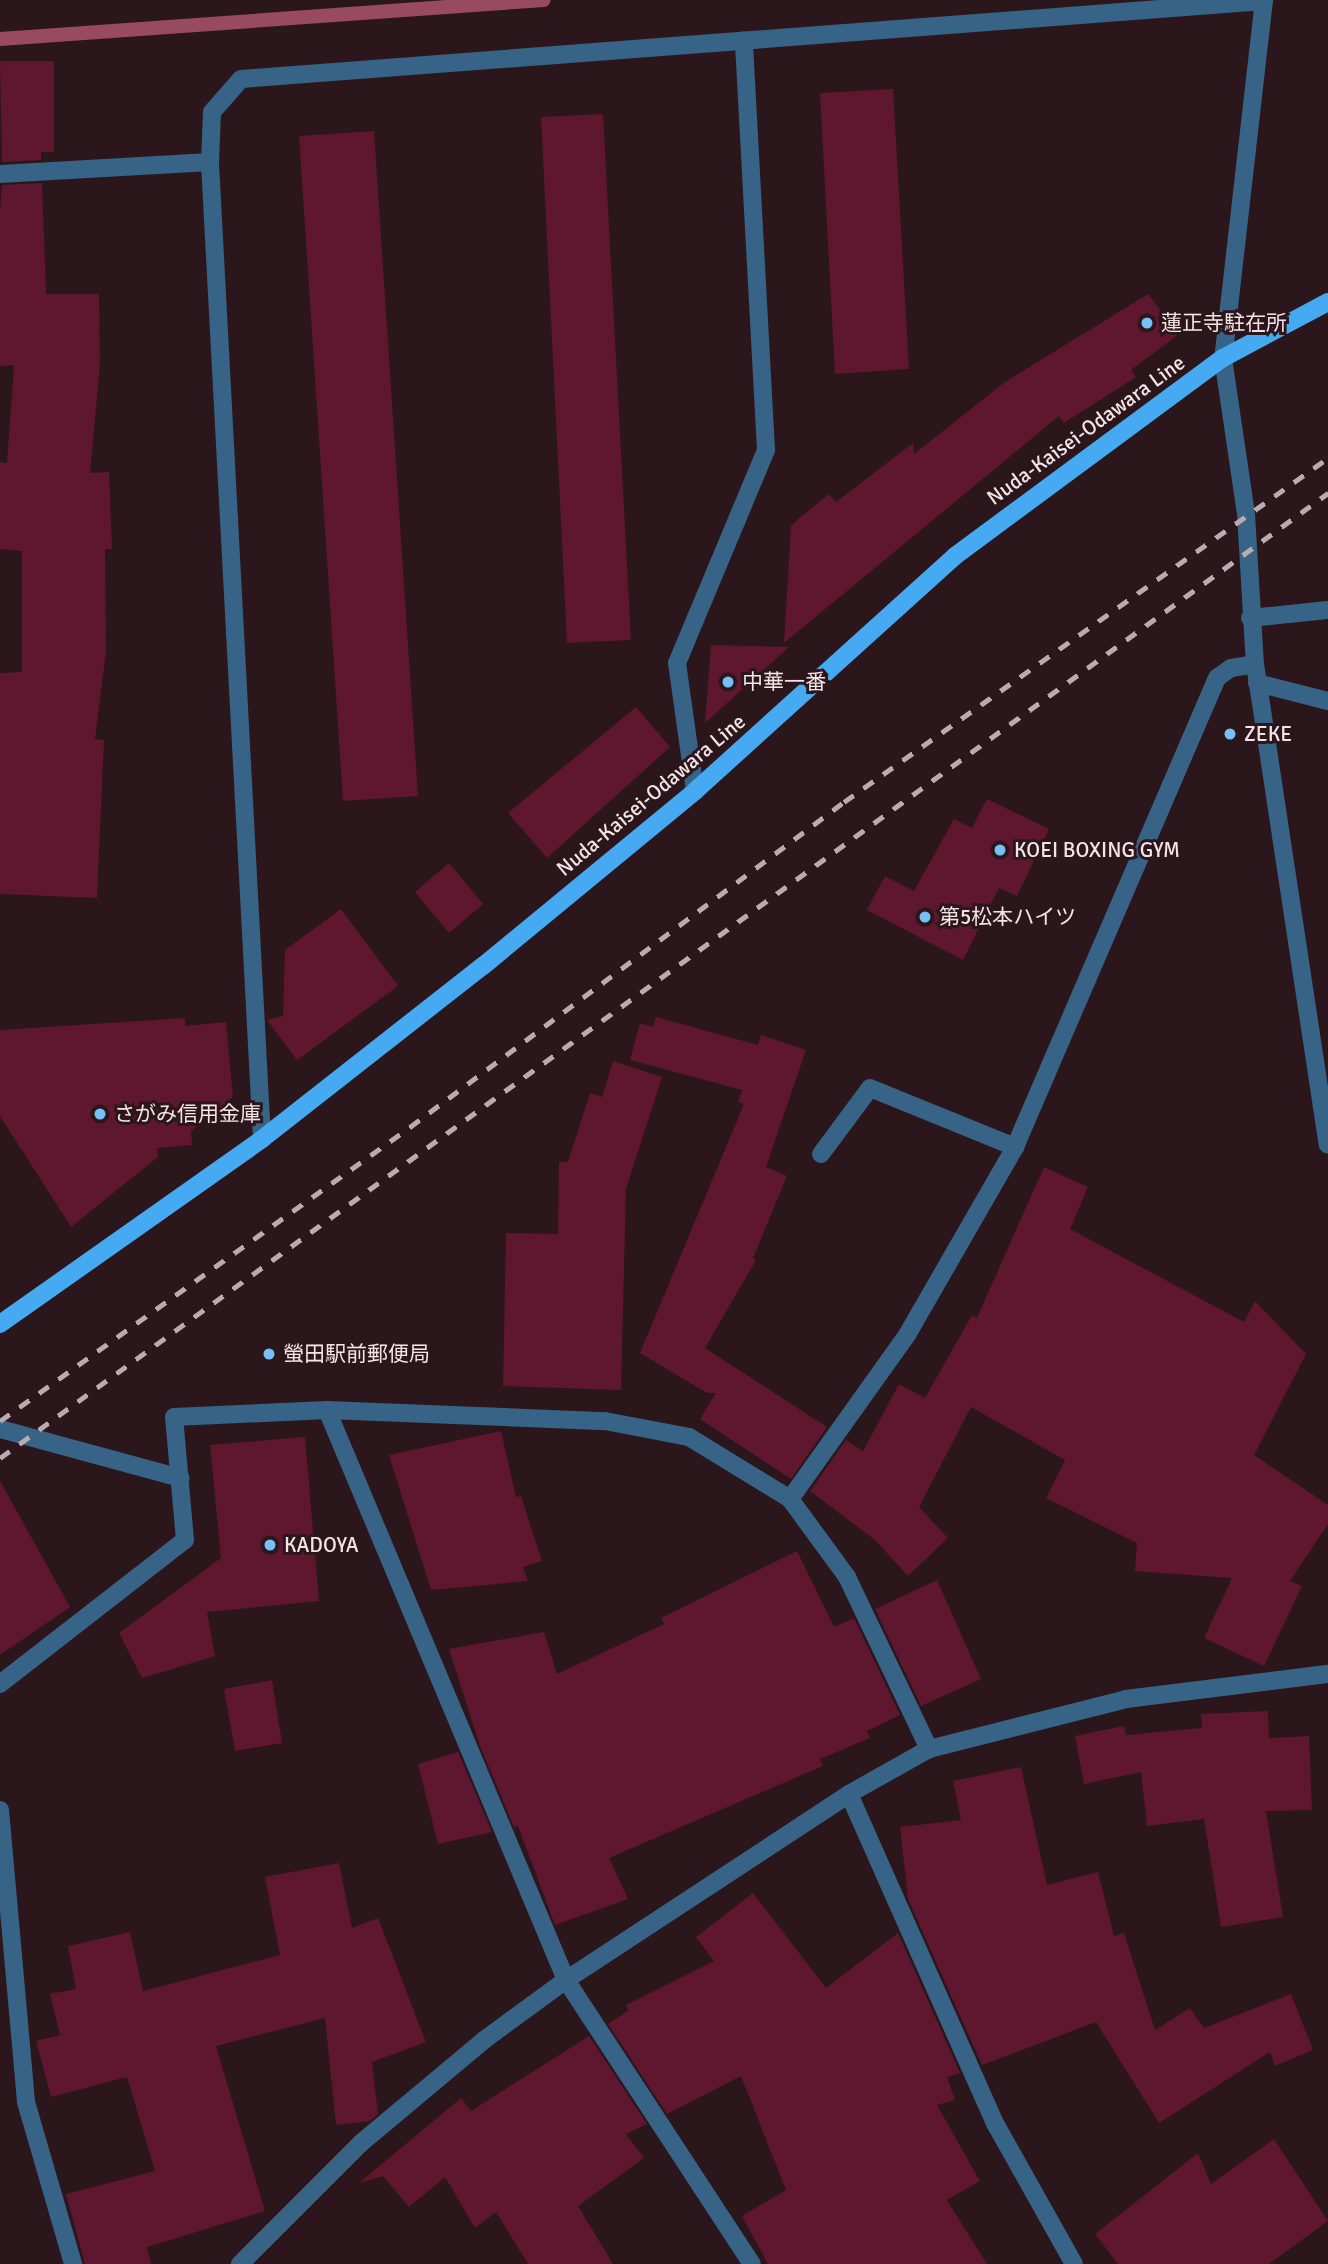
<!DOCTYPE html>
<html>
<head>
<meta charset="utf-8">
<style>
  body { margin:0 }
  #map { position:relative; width:1328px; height:2264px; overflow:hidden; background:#2b161b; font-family:Signika,"Noto Sans JP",sans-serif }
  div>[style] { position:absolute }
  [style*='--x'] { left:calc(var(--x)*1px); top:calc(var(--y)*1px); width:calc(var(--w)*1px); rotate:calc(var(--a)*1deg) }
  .stream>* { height:14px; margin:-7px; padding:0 7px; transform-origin:7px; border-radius:7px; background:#984b60 }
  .building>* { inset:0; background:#5e172f }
  .minor>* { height:18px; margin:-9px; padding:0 9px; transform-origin:9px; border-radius:9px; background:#376386 }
  .major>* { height:18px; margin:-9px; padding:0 9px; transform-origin:9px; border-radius:9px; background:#45aaf2 }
  .rail>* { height:5px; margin-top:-2.5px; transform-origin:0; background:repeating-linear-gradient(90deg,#bbaaae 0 12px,transparent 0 24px) }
  .dots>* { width:19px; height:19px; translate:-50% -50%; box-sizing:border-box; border:4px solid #2b161b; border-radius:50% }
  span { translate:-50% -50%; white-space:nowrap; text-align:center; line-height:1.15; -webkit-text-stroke:6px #2b161b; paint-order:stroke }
  .poi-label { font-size:21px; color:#f4e4e7 }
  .left { translate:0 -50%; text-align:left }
  .street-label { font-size:21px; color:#f4e4e7 }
</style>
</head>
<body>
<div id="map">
  <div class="stream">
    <i style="--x:0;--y:39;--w:545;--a:-4.1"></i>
  </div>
  <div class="building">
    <i style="clip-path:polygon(0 61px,54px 61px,54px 152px,41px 152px,41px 160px,2px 162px)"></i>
    <i style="clip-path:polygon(893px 89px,909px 369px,835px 374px,820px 93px)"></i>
    <i style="clip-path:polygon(603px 114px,631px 640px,567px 643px,541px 117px)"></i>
    <i style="clip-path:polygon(374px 131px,418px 796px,343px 801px,299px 136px)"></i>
    <i style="clip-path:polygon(42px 183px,46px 294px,99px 294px,100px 364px,90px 473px,109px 472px,112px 549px,105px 549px,106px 651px,95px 739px,104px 740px,97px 898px,0 894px,0 673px,22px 672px,22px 551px,0 549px,0 462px,7px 463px,14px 365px,0 366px,0 211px,2px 185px)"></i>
    <i style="clip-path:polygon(1148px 294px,1179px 334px,1131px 370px,1136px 377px,1064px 423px,1059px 416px,784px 643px,791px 526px,797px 520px,829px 494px,836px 502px,913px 443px,914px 454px,1005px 382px)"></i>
    <i style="clip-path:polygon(711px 645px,789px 647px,705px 723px,709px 672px)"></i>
    <i style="clip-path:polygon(636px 707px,670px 747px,547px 858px,508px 813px)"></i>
    <i style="clip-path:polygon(987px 799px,1049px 829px,1017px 896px,999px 888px,963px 960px,867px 910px,885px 876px,914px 891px,954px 819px,972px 828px)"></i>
    <i style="clip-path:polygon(449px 863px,483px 904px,449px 933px,415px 892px)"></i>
    <i style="clip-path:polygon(341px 909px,398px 986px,297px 1060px,267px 1020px,283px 1016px,285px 950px)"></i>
    <i style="clip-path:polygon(656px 1017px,758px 1045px,761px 1035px,806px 1050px,766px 1167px,787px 1176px,753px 1258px,756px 1260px,705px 1348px,827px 1427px,791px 1479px,700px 1419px,716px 1393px,707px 1393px,640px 1353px,744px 1104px,738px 1102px,742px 1090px,630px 1060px,640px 1023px,653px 1027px)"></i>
    <i style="clip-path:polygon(185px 1018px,185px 1026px,226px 1022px,233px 1097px,191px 1131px,192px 1145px,157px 1148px,158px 1157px,71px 1227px,0 1116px,0 1030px)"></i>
    <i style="clip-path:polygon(613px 1061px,662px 1077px,626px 1189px,621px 1390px,503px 1386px,506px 1233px,558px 1234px,559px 1162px,568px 1162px,590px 1093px,602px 1097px)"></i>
    <i style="clip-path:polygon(1044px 1167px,1088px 1187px,1070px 1229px,1244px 1322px,1255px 1301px,1306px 1354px,1254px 1455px,1328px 1505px,1328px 1524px,1290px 1581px,1302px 1586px,1264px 1666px,1204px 1638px,1232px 1578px,1135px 1571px,1137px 1543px,1046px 1498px,1065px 1460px,971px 1407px,919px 1507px,948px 1538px,908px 1576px,875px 1540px,810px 1491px,846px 1440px,863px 1451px,899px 1384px,925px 1398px,972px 1315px,977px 1318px)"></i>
    <i style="clip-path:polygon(501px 1431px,516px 1497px,521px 1496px,542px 1561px,523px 1567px,528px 1581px,431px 1590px,389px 1455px)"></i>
    <i style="clip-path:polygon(305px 1437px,319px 1601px,207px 1612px,215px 1656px,142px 1678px,119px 1633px,221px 1558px,210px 1445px)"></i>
    <i style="clip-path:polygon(0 1481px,70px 1607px,0 1655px)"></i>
    <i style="clip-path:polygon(797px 1551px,834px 1627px,854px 1618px,900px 1715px,867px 1731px,870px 1738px,820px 1759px,823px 1766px,609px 1858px,628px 1899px,555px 1925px,518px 1826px,514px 1827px,480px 1746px,449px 1649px,544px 1632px,557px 1674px,664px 1624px,661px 1618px)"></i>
    <i style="clip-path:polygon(937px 1580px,981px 1679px,921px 1706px,875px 1609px)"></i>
    <i style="clip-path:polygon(272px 1680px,282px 1743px,235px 1751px,224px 1689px)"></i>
    <i style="clip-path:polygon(1268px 1711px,1269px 1738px,1309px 1736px,1312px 1810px,1266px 1811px,1283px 1917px,1221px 1927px,1204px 1819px,1147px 1826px,1141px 1772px,1084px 1784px,1075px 1736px,1124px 1726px,1126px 1735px,1202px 1728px,1201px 1714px)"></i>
    <i style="clip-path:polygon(458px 1752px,492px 1832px,438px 1844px,418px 1764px)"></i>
    <i style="clip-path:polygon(1021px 1767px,1047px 1885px,1098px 1872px,1114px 1936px,1124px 1933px,1155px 2030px,1190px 2008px,1204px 2028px,1291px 1994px,1313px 2050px,1275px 2066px,1270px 2052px,1159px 2123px,1096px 2022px,982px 2065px,908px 1899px,900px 1827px,961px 1820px,953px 1781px)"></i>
    <i style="clip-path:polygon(339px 1863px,352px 1928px,378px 1918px,426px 2042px,372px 2062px,378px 2114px,370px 2121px,336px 2125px,325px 2018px,216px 2046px,265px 2211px,147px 2247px,151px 2264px,85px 2264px,66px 2194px,155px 2171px,127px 2077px,51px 2097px,36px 2041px,60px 2035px,50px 1994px,76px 1989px,68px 1946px,130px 1932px,143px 1991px,280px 1955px,265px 1877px)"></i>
    <i style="clip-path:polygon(753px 1893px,826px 1988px,898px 1933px,960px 2073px,947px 2077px,955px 2100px,937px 2105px,980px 2181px,947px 2200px,987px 2264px,768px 2264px,742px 2216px,786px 2190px,741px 2076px,667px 2114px,608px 2024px,628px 2011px,626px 2005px,714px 1961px,696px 1937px)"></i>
    <i style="clip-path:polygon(589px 2036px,647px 2124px,626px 2134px,644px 2158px,578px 2206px,613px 2264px,528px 2264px,496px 2212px,475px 2228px,445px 2177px,409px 2207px,383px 2176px,359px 2183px,461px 2098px,471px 2111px)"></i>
    <i style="clip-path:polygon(1274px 2139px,1328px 2221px,1269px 2264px,1118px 2264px,1095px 2234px,1198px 2153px,1211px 2184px)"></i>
  </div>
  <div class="minor">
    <i style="--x:1264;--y:0;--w:360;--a:96.5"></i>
    <i style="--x:1223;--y:358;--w:158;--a:81.6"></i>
    <i style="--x:1246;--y:514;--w:150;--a:86.6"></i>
    <i style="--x:1255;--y:664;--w:486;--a:81.4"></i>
    <i style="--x:0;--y:174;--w:210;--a:-3.3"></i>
    <i style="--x:1250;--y:618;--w:78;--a:-5.9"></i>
    <i style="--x:1257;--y:683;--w:73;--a:14.2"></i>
    <i style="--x:695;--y:791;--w:129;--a:-98"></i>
    <i style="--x:677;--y:663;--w:231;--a:-67.3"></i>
    <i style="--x:766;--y:450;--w:410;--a:-93.1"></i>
    <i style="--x:262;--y:1139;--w:978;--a:-93.05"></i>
    <i style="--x:210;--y:162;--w:50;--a:-87.7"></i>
    <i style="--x:212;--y:112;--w:44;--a:-48.7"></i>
    <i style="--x:241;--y:79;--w:1026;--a:-4.36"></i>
    <i style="--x:821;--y:1154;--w:82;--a:-53.4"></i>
    <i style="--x:870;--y:1088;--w:157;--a:22.1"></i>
    <i style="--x:327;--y:1410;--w:618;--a:67.25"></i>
    <i style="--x:566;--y:1980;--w:339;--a:56.8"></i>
    <i style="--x:0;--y:1429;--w:187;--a:15.2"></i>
    <i style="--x:790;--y:1499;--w:201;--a:-54.5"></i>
    <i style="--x:907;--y:1335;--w:217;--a:-60.1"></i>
    <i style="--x:1015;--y:1147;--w:511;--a:-66.7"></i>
    <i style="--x:1217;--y:678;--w:17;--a:-36"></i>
    <i style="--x:1231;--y:668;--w:24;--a:-9"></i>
    <i style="--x:0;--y:1684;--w:234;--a:-37.9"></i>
    <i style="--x:185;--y:1540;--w:123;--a:-95.1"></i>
    <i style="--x:174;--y:1417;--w:153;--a:-2.6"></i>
    <i style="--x:327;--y:1410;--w:278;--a:2.3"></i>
    <i style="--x:605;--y:1421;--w:86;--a:10.8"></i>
    <i style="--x:689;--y:1437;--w:119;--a:31.5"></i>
    <i style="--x:790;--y:1499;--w:97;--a:53.8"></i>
    <i style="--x:847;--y:1577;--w:191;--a:64.5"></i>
    <i style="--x:849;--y:1794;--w:362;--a:66.1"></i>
    <i style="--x:996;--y:2125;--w:159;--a:60.7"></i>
    <i style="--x:0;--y:1810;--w:293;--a:84.9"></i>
    <i style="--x:26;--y:2102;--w:169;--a:73.8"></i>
    <i style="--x:240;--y:2264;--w:171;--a:-45"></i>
    <i style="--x:361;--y:2143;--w:160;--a:-39.9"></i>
    <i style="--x:484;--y:2040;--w:102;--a:-36.2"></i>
    <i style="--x:566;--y:1980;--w:339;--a:-33.3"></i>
    <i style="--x:849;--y:1794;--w:92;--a:-29.4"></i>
    <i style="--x:929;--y:1749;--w:203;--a:-14.2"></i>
    <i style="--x:1126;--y:1699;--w:204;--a:-7.1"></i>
  </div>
  <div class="major">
    <i style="--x:0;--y:1324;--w:321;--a:-35.2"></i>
    <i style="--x:262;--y:1139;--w:281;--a:-38.1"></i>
    <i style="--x:483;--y:966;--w:275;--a:-39.5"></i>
    <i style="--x:695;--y:791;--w:350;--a:-42.1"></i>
    <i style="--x:955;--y:556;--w:333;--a:-36.5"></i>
    <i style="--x:1223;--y:358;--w:119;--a:-28.1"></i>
  </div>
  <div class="rail">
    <i style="--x:0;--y:1421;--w:505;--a:-35.64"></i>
    <i style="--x:410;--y:1127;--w:542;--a:-36.83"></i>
    <i style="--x:844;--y:802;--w:594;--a:-35.4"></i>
    <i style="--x:0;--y:1458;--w:1642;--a:-36"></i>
  </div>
  <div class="dots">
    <i style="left:1147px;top:323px;background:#77bff7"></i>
    <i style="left:728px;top:682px;background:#77bff7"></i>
    <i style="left:1230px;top:734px;background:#77bff7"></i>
    <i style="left:1000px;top:850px;background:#77bff7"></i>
    <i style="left:925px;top:917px;background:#77bff7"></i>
    <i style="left:100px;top:1114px;background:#77bff7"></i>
    <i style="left:269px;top:1354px;background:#77bff7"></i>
    <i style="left:270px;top:1545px;background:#77bff7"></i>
  </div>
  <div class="poi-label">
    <span class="left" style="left:1161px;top:323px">蓮正寺駐在所</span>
    <span class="left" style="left:742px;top:682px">中華一番</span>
    <span class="left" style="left:1244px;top:734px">ZEKE</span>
    <span class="left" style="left:1014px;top:850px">KOEI BOXING GYM</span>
    <span class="left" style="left:939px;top:917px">第5松本ハイツ</span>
    <span class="left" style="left:114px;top:1114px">さがみ信用金庫</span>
    <span class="left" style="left:283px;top:1354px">螢田駅前郵便局</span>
    <span class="left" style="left:284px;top:1545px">KADOYA</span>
  </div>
  <div class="street-label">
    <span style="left:1086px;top:430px;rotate:-36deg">Nuda-Kaisei-Odawara Line</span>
    <span style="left:651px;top:795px;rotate:-40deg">Nuda-Kaisei-Odawara Line</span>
  </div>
</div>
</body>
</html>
